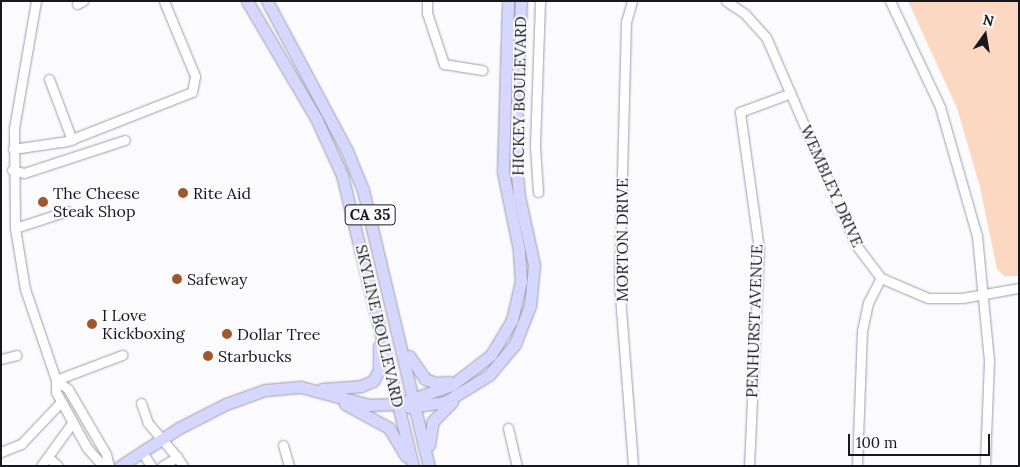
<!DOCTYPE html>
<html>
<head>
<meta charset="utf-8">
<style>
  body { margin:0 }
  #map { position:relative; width:1020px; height:467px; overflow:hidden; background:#fbfbfe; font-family:Lora,serif }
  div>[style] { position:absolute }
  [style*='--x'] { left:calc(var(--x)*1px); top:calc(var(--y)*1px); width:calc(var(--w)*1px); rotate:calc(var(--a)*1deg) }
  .green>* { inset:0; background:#fcd7c2 }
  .roads { filter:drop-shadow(0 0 1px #9b9caa) drop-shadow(0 0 1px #9b9caa) }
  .minor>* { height:9px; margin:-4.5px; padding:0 4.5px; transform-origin:4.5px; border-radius:4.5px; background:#fff }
  .major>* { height:11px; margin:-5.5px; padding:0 5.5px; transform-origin:5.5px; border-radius:5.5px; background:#d5d7ff }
  .dots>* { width:14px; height:14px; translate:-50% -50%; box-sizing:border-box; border:2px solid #fbfbfe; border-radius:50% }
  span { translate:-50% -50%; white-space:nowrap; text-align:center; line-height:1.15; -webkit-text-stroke:4px #fbfbfe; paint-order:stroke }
  .shield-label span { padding:1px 4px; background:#fbfbfe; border:1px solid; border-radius:4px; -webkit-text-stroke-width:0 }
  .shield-label { font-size:15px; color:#17181d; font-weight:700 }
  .street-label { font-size:16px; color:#17181d }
  .poi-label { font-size:16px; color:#17181d }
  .left { translate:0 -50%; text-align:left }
  .frame { position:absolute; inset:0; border:2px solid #17181d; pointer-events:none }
  .north { position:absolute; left:960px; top:10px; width:50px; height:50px; -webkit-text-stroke:4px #fbfbfe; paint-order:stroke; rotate:13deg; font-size:14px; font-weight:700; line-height:20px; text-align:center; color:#17181d }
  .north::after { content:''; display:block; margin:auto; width:18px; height:22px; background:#17181d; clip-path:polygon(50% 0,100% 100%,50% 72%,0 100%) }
  .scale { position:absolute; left:848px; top:434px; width:142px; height:22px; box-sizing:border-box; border:2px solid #17181d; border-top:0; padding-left:6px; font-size:15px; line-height:18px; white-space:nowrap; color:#17181d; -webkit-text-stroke:4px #fbfbfe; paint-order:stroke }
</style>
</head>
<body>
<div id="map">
  <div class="green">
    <i style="clip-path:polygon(908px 1px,1019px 1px,1019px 276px,1004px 276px,997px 269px,980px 187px,957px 108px)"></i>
  </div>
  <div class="roads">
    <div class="minor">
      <i style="--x:36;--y:1;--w:130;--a:99.8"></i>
      <i style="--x:14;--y:129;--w:99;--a:89.4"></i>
      <i style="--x:15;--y:228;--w:62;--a:80.7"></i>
      <i style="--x:25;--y:289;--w:96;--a:71.2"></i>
      <i style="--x:56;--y:380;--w:12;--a:90"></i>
      <i style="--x:56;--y:392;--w:64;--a:61"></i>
      <i style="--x:87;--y:448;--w:24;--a:48"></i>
      <i style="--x:427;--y:1;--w:12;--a:90"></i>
      <i style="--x:427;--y:13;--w:54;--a:71.6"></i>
      <i style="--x:444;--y:64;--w:39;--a:9"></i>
      <i style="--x:632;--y:1;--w:22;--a:106"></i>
      <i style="--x:626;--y:22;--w:261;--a:91.5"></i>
      <i style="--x:619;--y:283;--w:184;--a:85.6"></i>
      <i style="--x:726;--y:1;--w:23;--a:34"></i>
      <i style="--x:745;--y:14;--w:31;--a:48"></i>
      <i style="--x:766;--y:37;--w:227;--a:66.6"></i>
      <i style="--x:856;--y:245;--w:41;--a:52.9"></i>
      <i style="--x:881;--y:278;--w:51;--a:23.1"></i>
      <i style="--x:928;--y:298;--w:34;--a:0"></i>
      <i style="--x:962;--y:298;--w:58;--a:-10"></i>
      <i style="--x:890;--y:1;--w:117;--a:64.7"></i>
      <i style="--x:940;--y:107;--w:134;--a:74"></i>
      <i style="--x:977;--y:236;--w:125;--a:84.5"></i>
      <i style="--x:989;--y:360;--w:106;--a:92.2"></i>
      <i style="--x:77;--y:4;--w:7;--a:-27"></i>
      <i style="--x:49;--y:79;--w:65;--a:69.3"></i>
      <i style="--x:13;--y:149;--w:55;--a:-8.4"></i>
      <i style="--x:67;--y:141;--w:134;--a:-21.4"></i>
      <i style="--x:192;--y:92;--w:16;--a:-79"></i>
      <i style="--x:195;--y:76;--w:81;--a:-112.5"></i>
      <i style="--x:12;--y:170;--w:12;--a:14"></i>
      <i style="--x:24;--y:173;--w:106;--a:-18.1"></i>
      <i style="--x:538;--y:192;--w:47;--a:-93.7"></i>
      <i style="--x:535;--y:145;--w:144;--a:-88"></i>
      <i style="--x:15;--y:228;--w:55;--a:-18.1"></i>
      <i style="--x:1;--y:359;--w:16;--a:-14"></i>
      <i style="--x:56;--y:380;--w:15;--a:37"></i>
      <i style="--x:68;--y:389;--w:75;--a:59.7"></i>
      <i style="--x:106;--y:454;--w:12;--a:76"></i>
      <i style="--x:56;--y:380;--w:71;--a:-20.7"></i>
      <i style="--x:141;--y:403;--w:21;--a:71"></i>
      <i style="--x:148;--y:423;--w:45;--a:49.5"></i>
      <i style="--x:177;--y:457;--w:17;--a:149"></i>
      <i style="--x:508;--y:428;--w:39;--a:77"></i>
      <i style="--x:283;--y:445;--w:22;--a:74"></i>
      <i style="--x:1;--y:452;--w:22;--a:-22"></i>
      <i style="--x:21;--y:444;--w:58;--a:-46.4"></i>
      <i style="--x:142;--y:452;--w:17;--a:57"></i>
      <i style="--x:48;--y:457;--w:13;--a:42"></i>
      <i style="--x:177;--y:457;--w:11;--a:56"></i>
      <i style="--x:41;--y:466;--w:53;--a:-54.2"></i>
      <i style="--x:749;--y:466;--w:217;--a:-87.4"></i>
      <i style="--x:759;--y:249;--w:138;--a:-97.9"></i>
      <i style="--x:740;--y:112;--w:54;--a:-20.4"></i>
      <i style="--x:857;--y:466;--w:135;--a:-87.9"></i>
      <i style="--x:862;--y:331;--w:29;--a:-78"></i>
      <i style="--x:868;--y:303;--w:28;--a:-63"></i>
    </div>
    <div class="major">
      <i style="--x:247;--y:1;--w:136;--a:59.5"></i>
      <i style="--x:316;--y:118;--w:63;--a:65.5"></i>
      <i style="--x:342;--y:175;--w:300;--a:76.3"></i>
      <i style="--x:267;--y:1;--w:170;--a:61.9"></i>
      <i style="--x:347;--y:151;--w:42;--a:67.7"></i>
      <i style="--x:363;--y:190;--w:284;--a:76.6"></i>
      <i style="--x:409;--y:356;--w:28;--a:55"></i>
      <i style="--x:425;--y:379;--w:12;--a:20"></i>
      <i style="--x:436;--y:383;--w:13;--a:-4"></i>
      <i style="--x:322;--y:389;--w:39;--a:-4"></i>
      <i style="--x:361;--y:386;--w:13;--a:-23"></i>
      <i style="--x:373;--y:381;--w:13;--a:-61"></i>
      <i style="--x:379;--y:370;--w:24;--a:-90"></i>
      <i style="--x:345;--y:404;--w:50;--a:28.6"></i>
      <i style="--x:389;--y:428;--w:33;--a:59"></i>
      <i style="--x:409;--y:407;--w:36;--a:-8"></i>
      <i style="--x:445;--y:402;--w:52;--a:-31.5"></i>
      <i style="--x:489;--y:375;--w:40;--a:-50"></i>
      <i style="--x:515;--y:344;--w:41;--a:-68.5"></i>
      <i style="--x:530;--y:306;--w:41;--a:-84.4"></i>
      <i style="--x:534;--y:265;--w:71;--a:-102.3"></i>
      <i style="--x:519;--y:196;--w:41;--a:-95.6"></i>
      <i style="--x:515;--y:155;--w:154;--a:-87.8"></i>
      <i style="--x:429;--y:445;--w:24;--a:-81"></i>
      <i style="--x:433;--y:421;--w:27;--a:-45"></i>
      <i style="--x:120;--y:466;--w:70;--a:-32.8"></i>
      <i style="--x:179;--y:428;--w:53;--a:-27.1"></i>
      <i style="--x:226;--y:404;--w:41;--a:-19.7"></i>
      <i style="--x:265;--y:390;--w:36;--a:-5"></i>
      <i style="--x:301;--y:387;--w:70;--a:14.8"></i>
      <i style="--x:369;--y:405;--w:29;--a:-2"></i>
      <i style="--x:398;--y:404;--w:57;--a:-19.4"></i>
      <i style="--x:452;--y:385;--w:49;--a:-37.6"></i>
      <i style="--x:491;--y:355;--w:41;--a:-59"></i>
      <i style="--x:512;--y:320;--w:40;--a:-77"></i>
      <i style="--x:521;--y:281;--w:31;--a:-94"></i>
      <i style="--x:519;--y:250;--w:80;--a:-101.6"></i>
      <i style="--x:503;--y:172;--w:171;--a:-88.3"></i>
    </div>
  </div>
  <div class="dots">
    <i style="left:183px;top:193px;background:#9e582d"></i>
    <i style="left:43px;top:202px;background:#9e582d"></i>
    <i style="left:177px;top:279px;background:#9e582d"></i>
    <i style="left:92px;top:324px;background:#9e582d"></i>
    <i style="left:227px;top:334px;background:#9e582d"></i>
    <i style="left:208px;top:356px;background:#9e582d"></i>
  </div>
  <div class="shield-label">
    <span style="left:370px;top:215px">CA 35</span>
  </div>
  <div class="street-label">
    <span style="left:519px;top:96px;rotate:-89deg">HICKEY BOULEVARD</span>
    <span style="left:832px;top:186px;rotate:66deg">WEMBLEY DRIVE</span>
    <span style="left:622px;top:240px;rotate:-90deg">MORTON DRIVE</span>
    <span style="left:754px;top:321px;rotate:-88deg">PENHURST AVENUE</span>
    <span style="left:380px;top:326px;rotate:77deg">SKYLINE BOULEVARD</span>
  </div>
  <div class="poi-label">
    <span class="left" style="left:53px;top:202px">The Cheese<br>Steak Shop</span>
    <span class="left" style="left:193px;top:193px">Rite Aid</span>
    <span class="left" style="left:187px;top:279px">Safeway</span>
    <span class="left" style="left:102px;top:324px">I Love<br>Kickboxing</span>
    <span class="left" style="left:237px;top:334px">Dollar Tree</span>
    <span class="left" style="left:218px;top:356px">Starbucks</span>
  </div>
  <div class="frame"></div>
  <div class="north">N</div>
  <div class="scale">100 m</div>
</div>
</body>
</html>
